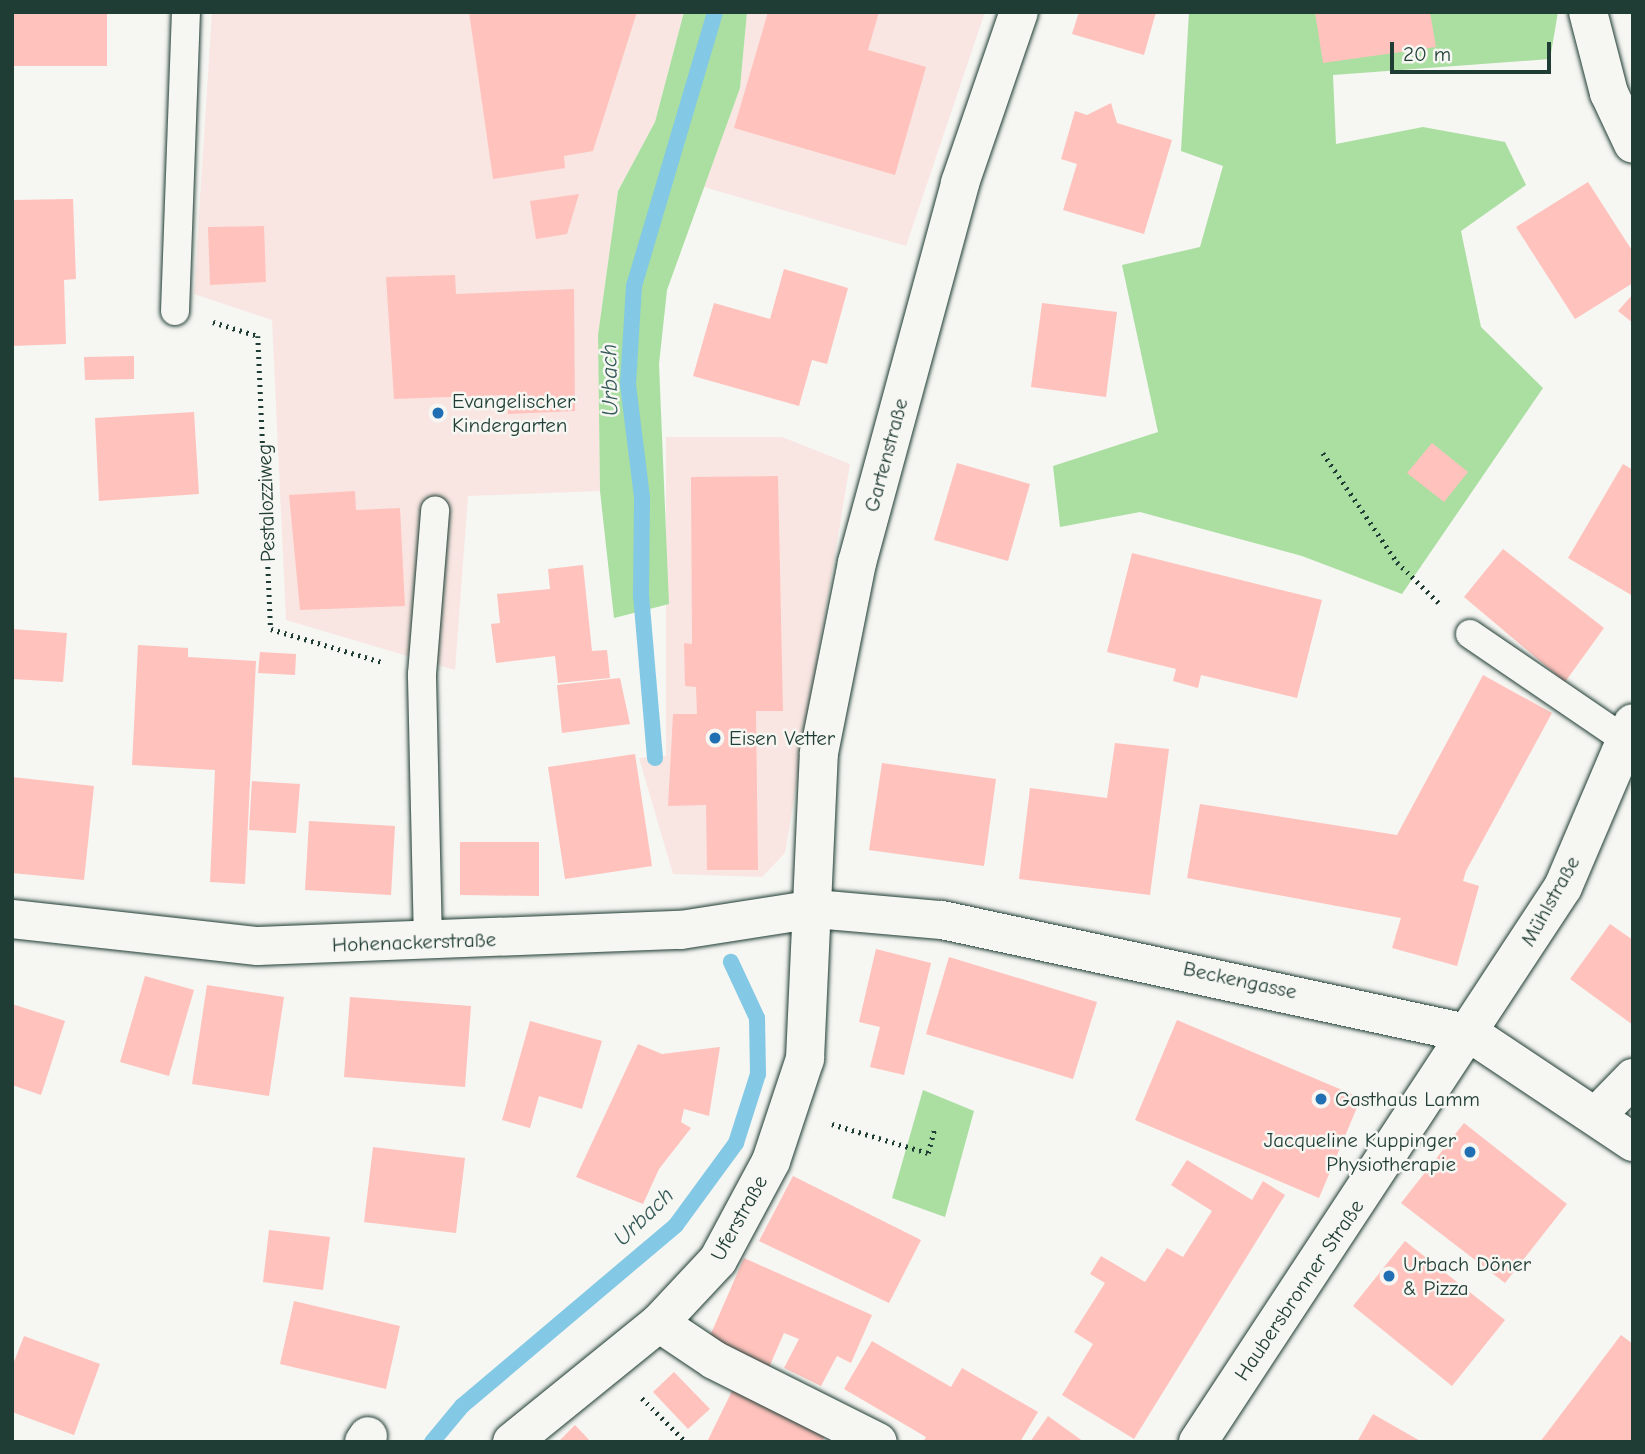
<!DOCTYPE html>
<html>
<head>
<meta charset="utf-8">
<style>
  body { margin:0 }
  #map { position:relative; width:1645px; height:1454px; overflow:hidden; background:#f6f6f2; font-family:"Comic Neue",sans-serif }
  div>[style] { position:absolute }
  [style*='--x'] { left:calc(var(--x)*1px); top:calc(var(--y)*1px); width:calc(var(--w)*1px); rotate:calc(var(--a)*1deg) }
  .built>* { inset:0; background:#f9e6e2 }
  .green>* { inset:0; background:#aadfa1 }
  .stream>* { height:16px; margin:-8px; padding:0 8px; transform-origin:8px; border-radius:8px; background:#83c8e4 }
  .building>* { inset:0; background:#ffc2bd }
  .path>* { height:4.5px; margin-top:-2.25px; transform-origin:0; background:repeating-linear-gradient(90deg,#1f3d34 0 2px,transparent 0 7px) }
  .roads { filter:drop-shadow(0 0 2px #1f3d34) drop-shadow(0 0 2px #1f3d34) }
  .lane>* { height:28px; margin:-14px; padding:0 14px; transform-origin:14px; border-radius:14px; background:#f6f6f2 }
  .street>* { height:38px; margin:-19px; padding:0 19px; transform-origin:19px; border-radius:19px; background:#f6f6f2 }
  .secondary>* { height:38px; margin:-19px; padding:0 19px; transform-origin:19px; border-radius:19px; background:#f6f6f2 }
  .dots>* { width:19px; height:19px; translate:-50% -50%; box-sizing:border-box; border:4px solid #f6f6f2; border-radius:50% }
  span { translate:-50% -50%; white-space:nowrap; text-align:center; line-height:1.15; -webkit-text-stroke:5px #f6f6f2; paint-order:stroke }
  .poi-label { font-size:21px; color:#1f3d34 }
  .left { translate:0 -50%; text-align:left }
  .right { translate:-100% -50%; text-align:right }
  .street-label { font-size:21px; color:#1f3d34 }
  .water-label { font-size:23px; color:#335957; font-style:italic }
  .frame { position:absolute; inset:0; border:14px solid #1f3d34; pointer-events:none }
  .scale { position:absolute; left:1390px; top:42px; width:161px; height:32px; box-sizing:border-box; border:4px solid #1f3d34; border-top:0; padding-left:9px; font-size:21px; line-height:24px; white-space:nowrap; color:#1f3d34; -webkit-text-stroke:5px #f6f6f2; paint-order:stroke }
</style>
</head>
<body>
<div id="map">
  <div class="built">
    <i style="clip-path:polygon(212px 12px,684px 12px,655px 122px,618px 191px,598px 335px,600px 491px,468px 496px,455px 670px,286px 620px,272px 320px,194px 294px)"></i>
    <i style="clip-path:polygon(747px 12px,985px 12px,906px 246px,704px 187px,740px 88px)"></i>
    <i style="clip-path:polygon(666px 437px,782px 437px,850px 464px,785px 853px,762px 877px,673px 874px,639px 758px,666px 756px)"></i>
  </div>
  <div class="green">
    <i style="clip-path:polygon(684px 12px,747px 12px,740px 88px,667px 290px,659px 364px,669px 604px,614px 618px,600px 491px,598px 335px,618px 191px,655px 122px)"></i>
    <i style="clip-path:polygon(1189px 12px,1558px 12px,1550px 59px,1333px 75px,1336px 144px,1423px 127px,1505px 142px,1526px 185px,1461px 231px,1481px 327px,1543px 388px,1402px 594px,1302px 556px,1140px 512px,1060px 527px,1053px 466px,1158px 432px,1122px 265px,1200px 247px,1223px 166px,1181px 151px)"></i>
    <i style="clip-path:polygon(923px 1090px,974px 1111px,945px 1217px,892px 1198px)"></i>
  </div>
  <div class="stream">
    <i style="--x:655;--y:758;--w:163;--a:-94.9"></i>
    <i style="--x:641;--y:596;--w:99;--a:-89.4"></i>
    <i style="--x:642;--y:497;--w:114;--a:-97.1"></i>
    <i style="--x:628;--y:384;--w:98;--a:-86.5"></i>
    <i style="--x:634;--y:286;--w:286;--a:-73.5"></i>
    <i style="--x:432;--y:1442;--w:47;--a:-50.2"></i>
    <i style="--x:462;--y:1406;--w:280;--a:-40.2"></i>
    <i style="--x:676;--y:1225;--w:102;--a:-53.8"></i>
    <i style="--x:736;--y:1143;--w:72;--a:-72.3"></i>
    <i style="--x:758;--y:1074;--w:56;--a:-91"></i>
    <i style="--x:757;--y:1018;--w:62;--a:-114.9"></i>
  </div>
  <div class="building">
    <i style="clip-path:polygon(12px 12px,107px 12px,107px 66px,12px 66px)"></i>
    <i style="clip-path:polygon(469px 12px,637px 12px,593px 151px,564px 156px,565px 168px,493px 179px)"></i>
    <i style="clip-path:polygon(768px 12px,879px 12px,868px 50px,926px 67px,895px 175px,734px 128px)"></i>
    <i style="clip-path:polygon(1079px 12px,1156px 12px,1144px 55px,1072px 34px)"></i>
    <i style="clip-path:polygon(1315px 12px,1430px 12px,1436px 47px,1323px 63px)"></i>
    <i style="clip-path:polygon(1111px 103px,1117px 123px,1172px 140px,1144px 234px,1063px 210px,1077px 164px,1061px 159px,1075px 111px,1087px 115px)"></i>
    <i style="clip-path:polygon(1588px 182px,1633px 252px,1633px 283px,1575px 319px,1516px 227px)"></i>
    <i style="clip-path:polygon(579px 194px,567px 234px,536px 239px,530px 201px)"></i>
    <i style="clip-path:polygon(73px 199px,76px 279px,64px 280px,66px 344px,12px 346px,12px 200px)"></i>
    <i style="clip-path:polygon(264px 226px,266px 282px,210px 285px,208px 227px)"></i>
    <i style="clip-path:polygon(784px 269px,848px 288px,827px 364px,812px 360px,799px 406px,693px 376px,714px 303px,770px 319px)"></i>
    <i style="clip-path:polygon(455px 275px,456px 294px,574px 289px,575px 411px,508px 414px,507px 395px,394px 399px,386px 277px)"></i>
    <i style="clip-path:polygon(1633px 294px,1633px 323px,1618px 311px)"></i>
    <i style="clip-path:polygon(1042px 303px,1117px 312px,1106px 397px,1031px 387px)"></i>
    <i style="clip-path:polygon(134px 356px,134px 379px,85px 380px,84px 357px)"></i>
    <i style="clip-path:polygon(194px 412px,199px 494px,99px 501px,95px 418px)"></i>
    <i style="clip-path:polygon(1432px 443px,1468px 472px,1444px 502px,1407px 473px)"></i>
    <i style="clip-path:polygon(957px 463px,1030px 484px,1008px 561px,934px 540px)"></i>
    <i style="clip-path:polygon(1623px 464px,1633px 470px,1633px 596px,1568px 558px)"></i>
    <i style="clip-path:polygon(778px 476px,783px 711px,756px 711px,758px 870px,707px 870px,706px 805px,668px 806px,673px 714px,697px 714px,696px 687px,685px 686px,684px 643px,692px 644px,691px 477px)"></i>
    <i style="clip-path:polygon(355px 491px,356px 510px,400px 508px,405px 606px,300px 610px,289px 495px)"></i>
    <i style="clip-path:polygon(1503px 549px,1604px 628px,1565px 682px,1464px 597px)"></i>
    <i style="clip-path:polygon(1132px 553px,1322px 600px,1297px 698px,1201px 675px,1198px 688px,1173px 681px,1176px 669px,1107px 652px)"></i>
    <i style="clip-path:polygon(583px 565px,592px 651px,607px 650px,610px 678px,558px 683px,555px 656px,496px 663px,491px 624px,500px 623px,497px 594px,550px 589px,548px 569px)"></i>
    <i style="clip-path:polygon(12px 629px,67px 633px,63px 682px,12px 679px)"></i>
    <i style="clip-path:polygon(138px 645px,188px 648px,188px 657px,256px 661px,245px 884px,210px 882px,215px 770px,132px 765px)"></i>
    <i style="clip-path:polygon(260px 652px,296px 654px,295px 675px,258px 673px)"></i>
    <i style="clip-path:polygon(1483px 675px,1552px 713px,1466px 871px,1463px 881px,1479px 886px,1457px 966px,1392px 948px,1401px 918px,1187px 878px,1200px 804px,1397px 835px)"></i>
    <i style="clip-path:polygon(620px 678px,630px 724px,562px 733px,557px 685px)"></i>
    <i style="clip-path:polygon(1115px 743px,1169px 749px,1150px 895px,1019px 879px,1030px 788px,1107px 798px)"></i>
    <i style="clip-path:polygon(635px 754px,652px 866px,565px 879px,548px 767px)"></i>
    <i style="clip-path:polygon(882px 763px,996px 779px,984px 866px,869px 850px)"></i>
    <i style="clip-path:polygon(12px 777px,94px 786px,84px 880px,12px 873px)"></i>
    <i style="clip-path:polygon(252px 781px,300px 784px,296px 833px,249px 830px)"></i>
    <i style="clip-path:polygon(309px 821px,395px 826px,391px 895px,305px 890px)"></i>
    <i style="clip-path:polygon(460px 842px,539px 842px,539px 896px,460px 895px)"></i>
    <i style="clip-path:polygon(1610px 924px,1633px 940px,1633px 1025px,1570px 979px)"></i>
    <i style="clip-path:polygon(876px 949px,931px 963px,904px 1075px,870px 1067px,880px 1027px,859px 1022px)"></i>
    <i style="clip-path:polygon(949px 957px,1097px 1002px,1073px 1079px,926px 1034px)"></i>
    <i style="clip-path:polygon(145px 976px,194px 990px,169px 1076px,120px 1062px)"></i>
    <i style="clip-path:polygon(207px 985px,284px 997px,269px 1096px,192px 1084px)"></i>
    <i style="clip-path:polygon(350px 997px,471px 1006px,465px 1087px,344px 1077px)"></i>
    <i style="clip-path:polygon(12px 1004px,65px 1021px,41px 1095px,12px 1085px)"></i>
    <i style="clip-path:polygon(1177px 1020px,1361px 1098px,1319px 1198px,1135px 1120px)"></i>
    <i style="clip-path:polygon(530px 1021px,602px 1041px,582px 1109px,539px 1096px,530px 1128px,502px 1120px)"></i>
    <i style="clip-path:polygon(638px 1044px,662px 1054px,720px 1047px,709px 1116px,684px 1109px,681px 1122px,691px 1128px,659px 1169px,643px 1204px,576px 1177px)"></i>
    <i style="clip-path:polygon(1464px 1123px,1567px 1204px,1505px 1283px,1401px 1203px)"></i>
    <i style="clip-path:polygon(373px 1147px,465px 1158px,456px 1233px,364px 1222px)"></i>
    <i style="clip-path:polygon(1187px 1160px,1252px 1200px,1263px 1181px,1285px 1195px,1134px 1439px,1062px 1395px,1093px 1344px,1074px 1332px,1105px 1283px,1090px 1274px,1101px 1256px,1145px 1282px,1167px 1248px,1183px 1257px,1212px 1211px,1171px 1185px)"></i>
    <i style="clip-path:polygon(793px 1176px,921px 1240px,889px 1303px,759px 1241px)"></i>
    <i style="clip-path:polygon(269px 1230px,330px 1237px,323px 1290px,263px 1282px)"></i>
    <i style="clip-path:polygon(1405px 1241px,1505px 1320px,1452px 1386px,1353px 1306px)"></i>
    <i style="clip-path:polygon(744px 1258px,872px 1315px,851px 1363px,837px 1356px,821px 1386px,784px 1368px,799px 1339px,784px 1333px,767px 1372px,706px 1345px)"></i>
    <i style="clip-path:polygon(294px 1301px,400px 1326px,386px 1389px,280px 1364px)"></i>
    <i style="clip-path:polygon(1621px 1335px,1633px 1344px,1633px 1442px,1540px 1442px)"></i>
    <i style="clip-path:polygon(24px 1336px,100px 1364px,74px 1435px,12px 1412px,12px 1367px)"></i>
    <i style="clip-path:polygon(872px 1341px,951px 1387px,962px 1368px,1038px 1412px,1020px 1442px,923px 1442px,926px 1437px,844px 1389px)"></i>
    <i style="clip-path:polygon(674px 1372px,710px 1409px,688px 1429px,653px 1392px)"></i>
    <i style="clip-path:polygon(733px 1389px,826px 1434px,822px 1442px,707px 1442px)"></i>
    <i style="clip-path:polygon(1373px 1414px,1422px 1442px,1357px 1442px)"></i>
    <i style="clip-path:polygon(1048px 1416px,1084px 1442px,1030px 1442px)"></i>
    <i style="clip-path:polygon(575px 1425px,591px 1442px,558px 1442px)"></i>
  </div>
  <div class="path">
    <i style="--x:213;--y:322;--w:47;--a:17.3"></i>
    <i style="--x:258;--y:336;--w:293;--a:87.5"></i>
    <i style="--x:271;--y:629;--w:116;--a:16.6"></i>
    <i style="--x:1323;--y:453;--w:132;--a:55.8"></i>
    <i style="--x:1397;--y:562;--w:60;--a:44.3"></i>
    <i style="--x:832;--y:1124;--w:100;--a:16.8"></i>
    <i style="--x:928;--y:1153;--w:24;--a:-75"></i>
    <i style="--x:642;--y:1398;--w:62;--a:45"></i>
  </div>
  <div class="roads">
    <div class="lane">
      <i style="--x:175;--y:311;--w:299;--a:-87.9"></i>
      <i style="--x:1470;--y:634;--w:186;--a:34.3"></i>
      <i style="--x:428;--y:942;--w:268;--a:-91.3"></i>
      <i style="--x:422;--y:674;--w:164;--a:-85.4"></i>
    </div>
    <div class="street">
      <i style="--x:1588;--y:12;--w:84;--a:75.5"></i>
      <i style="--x:1609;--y:93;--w:56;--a:64.8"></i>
      <i style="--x:12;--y:919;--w:247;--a:6.3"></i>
      <i style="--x:258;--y:946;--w:423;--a:-2.2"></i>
      <i style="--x:681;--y:930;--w:136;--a:-8.9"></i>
      <i style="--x:815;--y:909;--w:127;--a:5"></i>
      <i style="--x:942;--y:920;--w:541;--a:12.16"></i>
      <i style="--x:1471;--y:1034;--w:195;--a:33.7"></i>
      <i style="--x:1597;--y:1115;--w:52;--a:-45.8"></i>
      <i style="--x:659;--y:1323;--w:66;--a:33.9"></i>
      <i style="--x:714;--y:1360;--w:183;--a:26.6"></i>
      <i style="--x:364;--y:1442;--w:7;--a:-56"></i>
      <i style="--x:512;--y:1442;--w:189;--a:-39"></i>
      <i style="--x:659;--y:1323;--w:86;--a:-46.9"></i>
      <i style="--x:718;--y:1260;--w:112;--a:-61.8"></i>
      <i style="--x:771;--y:1161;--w:108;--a:-71.6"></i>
      <i style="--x:805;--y:1059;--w:306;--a:-87.4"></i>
      <i style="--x:819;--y:753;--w:194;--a:-78.7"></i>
      <i style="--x:857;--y:563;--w:394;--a:-74.8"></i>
      <i style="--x:960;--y:183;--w:181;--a:-71"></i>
    </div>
    <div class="secondary">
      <i style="--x:1198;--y:1442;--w:664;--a:-56.67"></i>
      <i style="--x:1563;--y:887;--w:178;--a:-66.9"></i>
    </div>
  </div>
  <div class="dots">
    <i style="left:438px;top:413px;background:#1f6fb2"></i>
    <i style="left:715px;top:738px;background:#1f6fb2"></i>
    <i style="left:1321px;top:1099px;background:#1f6fb2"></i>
    <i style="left:1470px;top:1152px;background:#1f6fb2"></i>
    <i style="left:1389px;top:1276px;background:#1f6fb2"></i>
  </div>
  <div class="poi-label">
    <span class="left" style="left:452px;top:413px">Evangelischer<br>Kindergarten</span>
    <span class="left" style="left:729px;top:738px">Eisen Vetter</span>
    <span class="left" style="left:1335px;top:1099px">Gasthaus Lamm</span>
    <span class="right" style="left:1456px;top:1152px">Jacqueline Kuppinger<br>Physiotherapie</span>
    <span class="left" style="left:1403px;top:1276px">Urbach Döner<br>&amp; Pizza</span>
  </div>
  <div class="street-label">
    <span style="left:886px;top:455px;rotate:-75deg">Gartenstraße</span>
    <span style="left:266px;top:503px;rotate:-92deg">Pestalozziweg</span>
    <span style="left:1550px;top:901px;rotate:-61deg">Mühlstraße</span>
    <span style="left:414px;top:942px;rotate:-2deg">Hohenackerstraße</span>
    <span style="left:1240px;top:980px;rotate:12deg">Beckengasse</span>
    <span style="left:739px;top:1218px;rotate:-61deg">Uferstraße</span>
    <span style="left:1299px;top:1290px;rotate:-56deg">Haubersbronner Straße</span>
  </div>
  <div class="water-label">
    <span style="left:610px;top:380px;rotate:-91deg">Urbach</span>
    <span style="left:644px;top:1217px;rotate:-44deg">Urbach</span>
  </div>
  <div class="frame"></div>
  <div class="scale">20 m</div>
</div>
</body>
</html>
